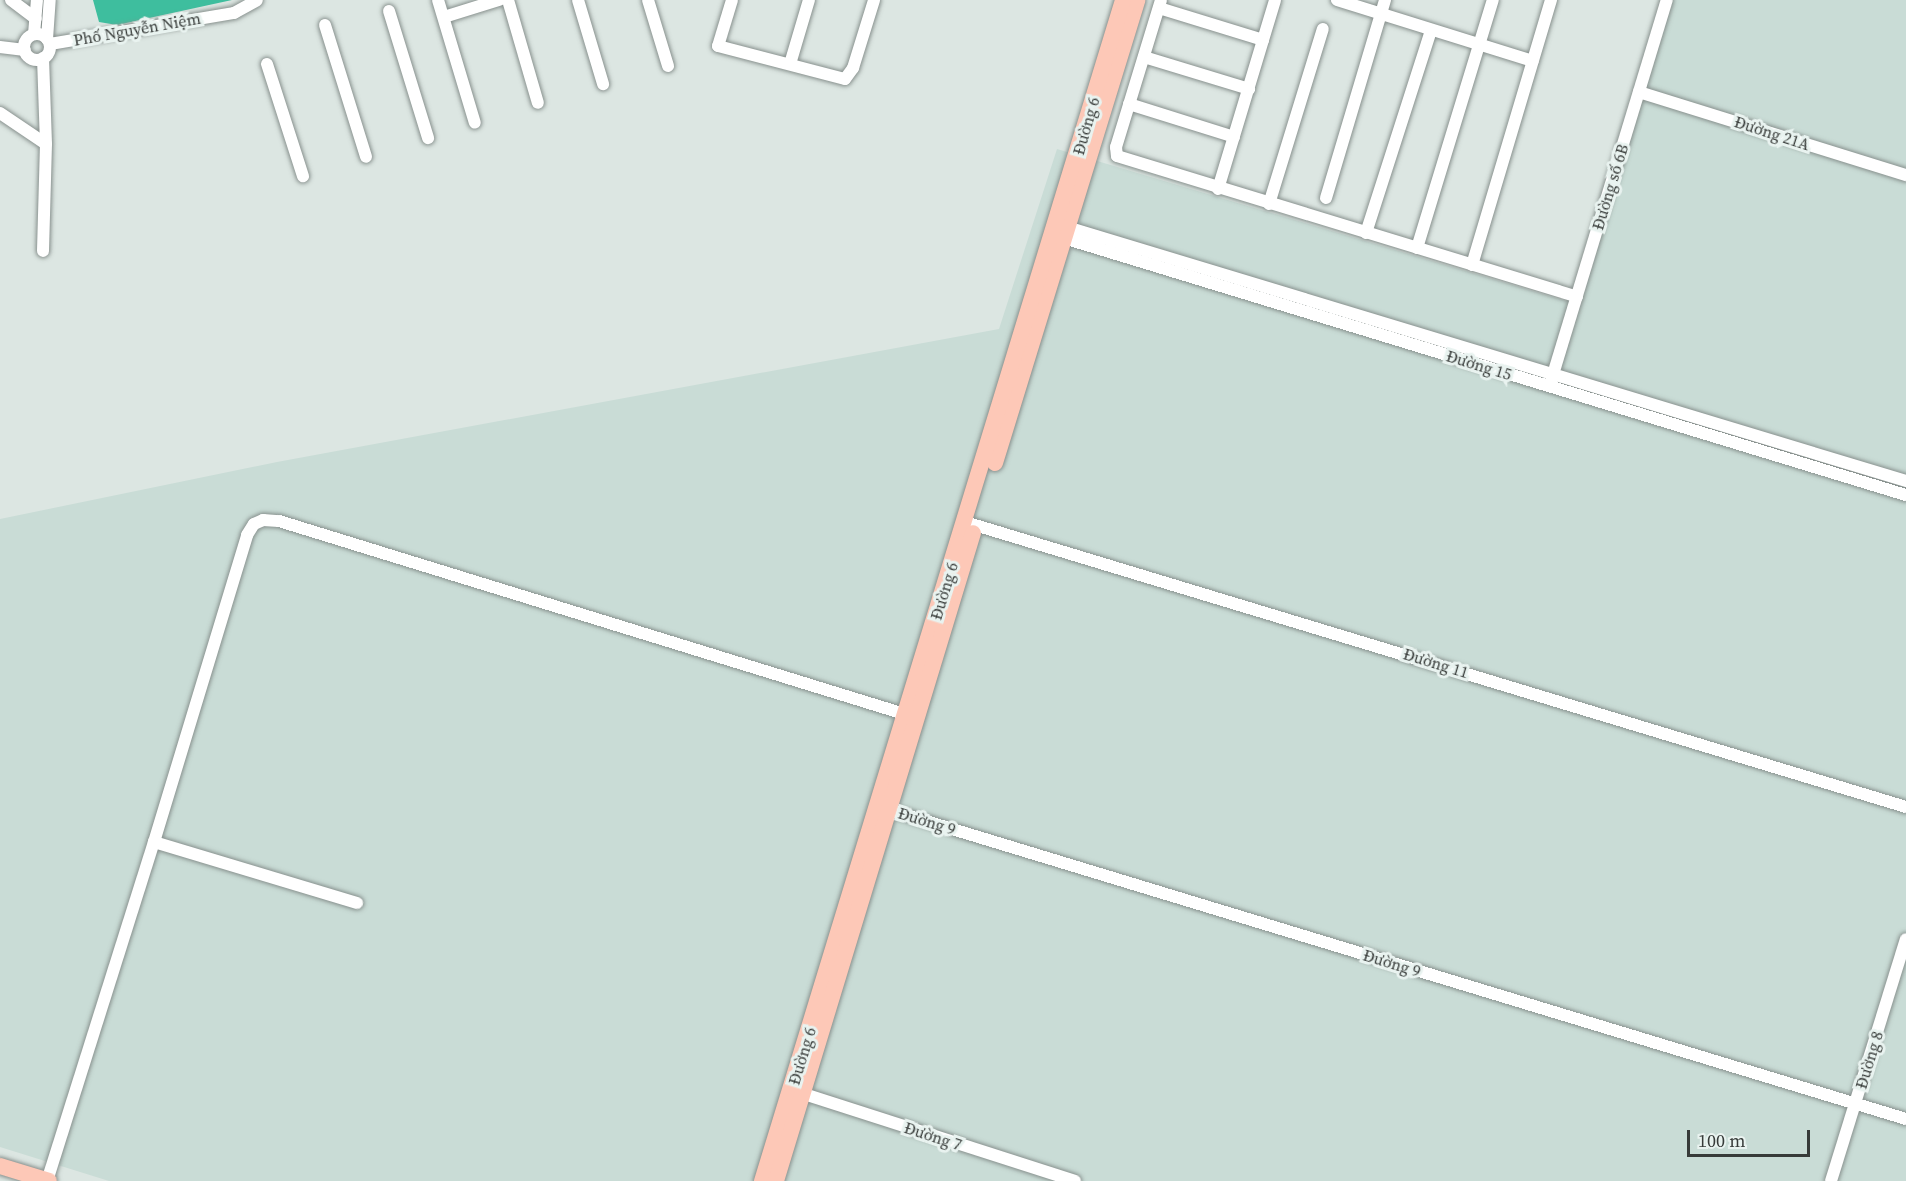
<!DOCTYPE html>
<html>
<head>
<meta charset="utf-8">
<style>
  body { margin:0 }
  #map { position:relative; width:1906px; height:1181px; overflow:hidden; background:#dce6e2; font-family:"Source Serif 4",serif }
  div>[style] { position:absolute }
  [style*='--x'] { left:calc(var(--x)*1px); top:calc(var(--y)*1px); width:calc(var(--w)*1px); rotate:calc(var(--a)*1deg) }
  .built>* { inset:0; background:#c9dcd6 }
  .water>* { inset:0; background:#3ebe9e }
  .roads { filter:drop-shadow(0 0 2px #88918e) drop-shadow(0 0 2px #88918e) }
  .minor>* { height:12px; margin:-6px; padding:0 6px; transform-origin:6px; border-radius:6px; background:#fff }
  .minor>.ring { margin:-6px; padding:0; box-sizing:content-box; background:none; border:12px solid #fff; border-radius:50% }
  .major>* { height:16px; margin:-8px; padding:0 8px; transform-origin:8px; border-radius:8px; background:#fdc8b7 }
  span { translate:-50% -50%; white-space:nowrap; text-align:center; line-height:1.15; -webkit-text-stroke:6px #e9f3f0; paint-order:stroke }
  .street-label { font-size:16px; color:#373b39 }
  .scale { position:absolute; left:1687px; top:1130px; width:123px; height:27px; box-sizing:border-box; border:3px solid #373b39; border-top:0; padding-left:8px; font-size:18px; line-height:21px; white-space:nowrap; color:#373b39; -webkit-text-stroke:4px #e9f3f0; paint-order:stroke }
</style>
</head>
<body>
<div id="map">
  <div class="built">
    <i style="clip-path:polygon(1669px 0,1906px 0,1906px 1181px,109px 1181px,0 1147px,0 519px,277px 462px,999px 329px,1057px 149px,1576px 304px)"></i>
  </div>
  <div class="water">
    <i style="clip-path:polygon(93px 0,232px 0,117px 25px,99px 22px)"></i>
  </div>
  <div class="roads">
    <div class="minor">
      <i style="--x:11;--y:0;--w:31;--a:37"></i>
      <i style="--x:438;--y:0;--w:128;--a:73.3"></i>
      <i style="--x:508;--y:0;--w:107;--a:73.8"></i>
      <i style="--x:578;--y:0;--w:88;--a:73.4"></i>
      <i style="--x:648;--y:0;--w:69;--a:73.1"></i>
      <i style="--x:732;--y:0;--w:48;--a:106.9"></i>
      <i style="--x:718;--y:46;--w:131;--a:14.6"></i>
      <i style="--x:845;--y:79;--w:14;--a:-54"></i>
      <i style="--x:853;--y:68;--w:71;--a:-72.8"></i>
      <i style="--x:1161;--y:0;--w:154;--a:107"></i>
      <i style="--x:1116;--y:147;--w:9;--a:84"></i>
      <i style="--x:1117;--y:156;--w:481;--a:17"></i>
      <i style="--x:1337;--y:0;--w:205;--a:17.3"></i>
      <i style="--x:1159;--y:8;--w:109;--a:17.1"></i>
      <i style="--x:389;--y:11;--w:133;--a:72.9"></i>
      <i style="--x:444;--y:17;--w:58;--a:-17.2"></i>
      <i style="--x:325;--y:25;--w:138;--a:72.7"></i>
      <i style="--x:34;--y:34;--w:34;--a:-85"></i>
      <i class="ring" style="left:24px;top:34px;width:14px;height:14px"></i>
      <i style="--x:47;--y:39;--w:39;--a:-86"></i>
      <i style="--x:50;--y:44;--w:187;--a:-9.6"></i>
      <i style="--x:234;--y:13;--w:26;--a:-29"></i>
      <i style="--x:0;--y:47;--w:25;--a:7"></i>
      <i style="--x:1144;--y:57;--w:110;--a:16.9"></i>
      <i style="--x:267;--y:64;--w:118;--a:72.2"></i>
      <i style="--x:790;--y:64;--w:67;--a:-73.5"></i>
      <i style="--x:1639;--y:92;--w:280;--a:17.3"></i>
      <i style="--x:1129;--y:104;--w:110;--a:17.4"></i>
      <i style="--x:0;--y:113;--w:55;--a:34"></i>
      <i style="--x:1218;--y:189;--w:197;--a:-73.2"></i>
      <i style="--x:1326;--y:198;--w:207;--a:-73.4"></i>
      <i style="--x:1269;--y:204;--w:183;--a:-72.9"></i>
      <i style="--x:1060;--y:225;--w:884;--a:16.84"></i>
      <i style="--x:1366;--y:233;--w:213;--a:-72.2"></i>
      <i style="--x:1057;--y:236;--w:888;--a:16.97"></i>
      <i style="--x:1417;--y:248;--w:259;--a:-73"></i>
      <i style="--x:43;--y:251;--w:107;--a:-88.4"></i>
      <i style="--x:46;--y:144;--w:86;--a:-92"></i>
      <i style="--x:1472;--y:265;--w:277;--a:-73.4"></i>
      <i style="--x:1551;--y:381;--w:398;--a:-73.1"></i>
      <i style="--x:965;--y:522;--w:983;--a:16.85"></i>
      <i style="--x:883;--y:808;--w:1069;--a:16.91"></i>
      <i style="--x:154;--y:842;--w:321;--a:-73.1"></i>
      <i style="--x:247;--y:535;--w:13;--a:-58"></i>
      <i style="--x:254;--y:524;--w:10;--a:-24"></i>
      <i style="--x:263;--y:520;--w:16;--a:4"></i>
      <i style="--x:279;--y:521;--w:661;--a:17.15"></i>
      <i style="--x:795;--y:1091;--w:294;--a:17.8"></i>
      <i style="--x:47;--y:1181;--w:355;--a:-72.5"></i>
      <i style="--x:154;--y:842;--w:212;--a:16.7"></i>
      <i style="--x:1831;--y:1181;--w:253;--a:-72.8"></i>
    </div>
    <div class="major">
      <i style="--x:995;--y:463;--w:484;--a:-72.9"></i>
      <i style="--x:0;--y:1166;--w:51;--a:17"></i>
      <i style="--x:762;--y:1181;--w:1235;--a:-73"></i>
      <i style="--x:776;--y:1181;--w:677;--a:-73.09"></i>
    </div>
  </div>
  <div class="street-label">
    <span style="left:137px;top:29px;rotate:-10deg">Phố Nguyễn Niệm</span>
    <span style="left:1086px;top:126px;rotate:-74deg">Đường 6</span>
    <span style="left:1772px;top:133px;rotate:18deg">Đường 21A</span>
    <span style="left:1610px;top:187px;rotate:-73deg">Đường số 6B</span>
    <span style="left:1479px;top:365px;rotate:17deg">Đường 15</span>
    <span style="left:944px;top:591px;rotate:-73deg">Đường 6</span>
    <span style="left:1436px;top:663px;rotate:17deg">Đường 11</span>
    <span style="left:927px;top:821px;rotate:17deg">Đường 9</span>
    <span style="left:1392px;top:963px;rotate:17deg">Đường 9</span>
    <span style="left:802px;top:1056px;rotate:-73deg">Đường 6</span>
    <span style="left:1869px;top:1060px;rotate:-73deg">Đường 8</span>
    <span style="left:933px;top:1136px;rotate:18deg">Đường 7</span>
  </div>
  <div class="scale">100 m</div>
</div>
</body>
</html>
